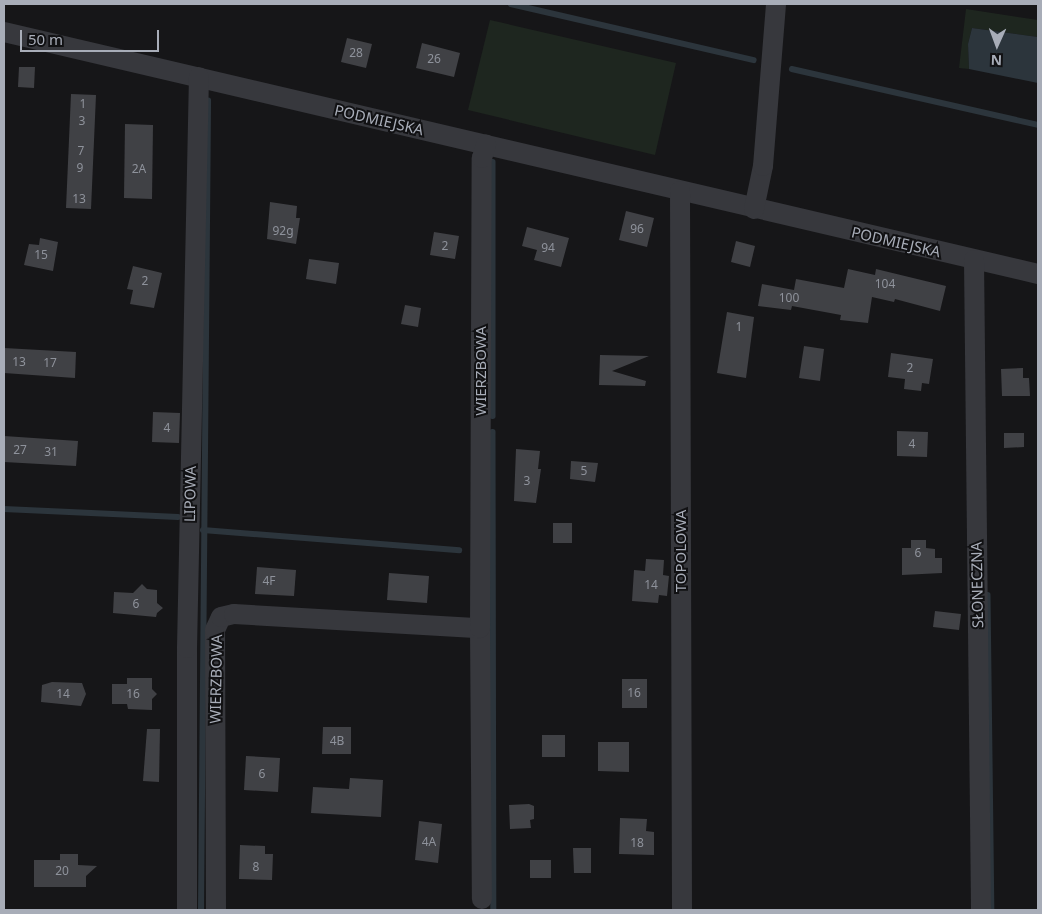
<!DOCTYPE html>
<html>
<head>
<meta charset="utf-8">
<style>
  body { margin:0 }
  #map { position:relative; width:1042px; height:914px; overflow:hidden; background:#161618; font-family:"Noto Sans",sans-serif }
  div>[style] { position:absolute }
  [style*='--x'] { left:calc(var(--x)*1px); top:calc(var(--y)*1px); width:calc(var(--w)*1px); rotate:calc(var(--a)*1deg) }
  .green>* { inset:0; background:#1e261f }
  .water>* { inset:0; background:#2c353c }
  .stream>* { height:5.5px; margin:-2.75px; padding:0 2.75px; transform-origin:2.75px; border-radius:2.75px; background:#2c353c }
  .building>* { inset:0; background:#404145 }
  .street>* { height:20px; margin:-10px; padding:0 10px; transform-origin:10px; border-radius:10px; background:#37383d }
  span { translate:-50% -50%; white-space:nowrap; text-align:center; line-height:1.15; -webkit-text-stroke:4px #111113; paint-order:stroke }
  .number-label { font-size:12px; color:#8e929b }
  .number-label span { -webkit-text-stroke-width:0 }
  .street-label { font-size:15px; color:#a8adb8 }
  .frame { position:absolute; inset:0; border:5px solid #a8adb8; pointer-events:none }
  .north { position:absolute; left:972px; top:20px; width:50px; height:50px; -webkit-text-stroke:4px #111113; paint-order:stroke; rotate:182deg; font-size:14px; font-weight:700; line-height:20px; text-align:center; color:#a8adb8 }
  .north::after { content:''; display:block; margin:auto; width:18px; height:22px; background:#a8adb8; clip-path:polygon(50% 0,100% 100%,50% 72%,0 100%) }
  .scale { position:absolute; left:20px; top:30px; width:139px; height:22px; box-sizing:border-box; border:2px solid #a8adb8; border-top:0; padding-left:6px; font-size:15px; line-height:18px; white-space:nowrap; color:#a8adb8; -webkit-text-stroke:4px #111113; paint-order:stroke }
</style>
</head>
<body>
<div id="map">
  <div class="green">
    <i style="clip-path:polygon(966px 9px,1038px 20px,1038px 37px,972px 28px,968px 44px,969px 69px,959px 68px)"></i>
    <i style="clip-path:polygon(490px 20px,676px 63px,655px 155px,468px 110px)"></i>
  </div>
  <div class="water">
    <i style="clip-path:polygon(972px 28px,1038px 37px,1038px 83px,969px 69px,968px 44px)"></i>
  </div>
  <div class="stream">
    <i style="--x:511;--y:4;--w:249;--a:13"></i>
    <i style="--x:792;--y:69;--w:252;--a:12.8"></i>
    <i style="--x:493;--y:162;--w:254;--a:90"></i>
    <i style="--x:493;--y:432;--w:478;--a:89.9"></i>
    <i style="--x:4;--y:509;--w:174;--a:2.6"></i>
    <i style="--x:203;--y:530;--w:257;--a:4.5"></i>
    <i style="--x:988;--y:595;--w:315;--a:89.3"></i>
    <i style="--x:201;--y:910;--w:809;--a:-89.5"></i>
  </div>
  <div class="building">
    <i style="clip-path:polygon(347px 38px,372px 44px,366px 68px,341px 62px)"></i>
    <i style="clip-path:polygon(422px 43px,460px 53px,454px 77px,416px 68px)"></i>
    <i style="clip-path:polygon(19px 67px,35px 67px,34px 88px,18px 87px)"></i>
    <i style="clip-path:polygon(71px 94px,96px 95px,91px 209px,66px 208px)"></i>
    <i style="clip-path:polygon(125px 124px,153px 125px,152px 199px,124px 198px)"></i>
    <i style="clip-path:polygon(270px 202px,297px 206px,296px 218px,300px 218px,296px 244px,267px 239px)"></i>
    <i style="clip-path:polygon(626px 211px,654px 218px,647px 247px,619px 240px)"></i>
    <i style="clip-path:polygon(527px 227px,569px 238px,561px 267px,534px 260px,537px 250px,522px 246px)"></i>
    <i style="clip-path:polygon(434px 232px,459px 236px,455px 259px,430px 255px)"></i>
    <i style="clip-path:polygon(40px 238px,58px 242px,53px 271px,24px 265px,29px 244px,39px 245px)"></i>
    <i style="clip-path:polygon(736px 241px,755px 246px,750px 267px,731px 262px)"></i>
    <i style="clip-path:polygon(309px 259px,339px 263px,336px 284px,306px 279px)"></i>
    <i style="clip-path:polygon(133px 266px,162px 273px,154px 308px,130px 304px,133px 290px,127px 289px)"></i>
    <i style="clip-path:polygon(848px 269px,875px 275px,876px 269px,946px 286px,940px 311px,895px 299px,894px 302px,872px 297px,868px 323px,840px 320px,841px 315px,792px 306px,791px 310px,758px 306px,762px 284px,794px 290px,796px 279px,844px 288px)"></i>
    <i style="clip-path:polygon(405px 305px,421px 308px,418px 327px,401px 324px)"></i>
    <i style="clip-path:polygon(727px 312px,754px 317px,746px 378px,717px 373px)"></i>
    <i style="clip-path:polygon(804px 346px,824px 349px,820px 381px,799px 378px)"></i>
    <i style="clip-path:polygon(4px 348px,76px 352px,75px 378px,4px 373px)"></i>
    <i style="clip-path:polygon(891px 353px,933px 359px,929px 384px,922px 383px,921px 391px,904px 389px,905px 379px,888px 377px)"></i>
    <i style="clip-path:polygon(600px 355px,649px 356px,612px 371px,646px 381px,645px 386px,599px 385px)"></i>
    <i style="clip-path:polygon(1023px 368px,1023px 378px,1029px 378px,1030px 396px,1002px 396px,1001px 369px)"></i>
    <i style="clip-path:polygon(153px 412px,180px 413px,179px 443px,152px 442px)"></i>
    <i style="clip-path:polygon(897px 431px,928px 432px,927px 457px,897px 456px)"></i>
    <i style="clip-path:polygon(1004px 433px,1024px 433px,1024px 447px,1004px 448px)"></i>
    <i style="clip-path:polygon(4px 436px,78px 441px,76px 466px,4px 462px)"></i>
    <i style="clip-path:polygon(516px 449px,540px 451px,538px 469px,541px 469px,536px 503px,514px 501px)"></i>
    <i style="clip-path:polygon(571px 461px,598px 463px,595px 482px,570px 479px)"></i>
    <i style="clip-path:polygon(553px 523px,572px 523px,572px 543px,553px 543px)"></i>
    <i style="clip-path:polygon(911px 540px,926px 540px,926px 548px,935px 549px,935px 558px,942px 558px,942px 573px,902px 575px,902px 548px,911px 548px)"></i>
    <i style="clip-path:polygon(646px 559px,664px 560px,663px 575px,669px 576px,667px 596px,659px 595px,658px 603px,632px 601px,634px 570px,645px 571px)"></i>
    <i style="clip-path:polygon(257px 567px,296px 570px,294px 596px,255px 594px)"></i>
    <i style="clip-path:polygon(389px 573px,429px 576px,427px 603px,387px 600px)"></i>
    <i style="clip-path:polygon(142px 584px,147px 589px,157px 590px,157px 603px,163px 608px,157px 613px,156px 617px,113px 613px,114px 592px,133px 593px)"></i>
    <i style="clip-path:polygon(935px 611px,961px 614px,959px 630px,933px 627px)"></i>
    <i style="clip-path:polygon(127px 678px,152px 678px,152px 689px,157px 694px,152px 699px,152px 710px,128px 709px,127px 704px,112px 704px,112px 684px,127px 684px)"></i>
    <i style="clip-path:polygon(622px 679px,647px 679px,647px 708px,622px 708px)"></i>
    <i style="clip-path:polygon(52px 682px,82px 683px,86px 694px,81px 706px,41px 702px,42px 685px)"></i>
    <i style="clip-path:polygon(323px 727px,351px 727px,351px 754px,322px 754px)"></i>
    <i style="clip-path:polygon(147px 729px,160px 729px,159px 782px,143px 781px)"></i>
    <i style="clip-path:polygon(542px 735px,565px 735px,565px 757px,542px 757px)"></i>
    <i style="clip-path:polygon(598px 742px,629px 742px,629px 772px,598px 771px)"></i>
    <i style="clip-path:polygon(246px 756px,280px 758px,278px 792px,244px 790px)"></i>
    <i style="clip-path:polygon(350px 778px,383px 780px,381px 817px,311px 813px,313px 787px,349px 789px)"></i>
    <i style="clip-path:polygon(529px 804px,534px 806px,534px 819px,530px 820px,531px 828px,510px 829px,509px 805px)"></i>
    <i style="clip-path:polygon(620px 818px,647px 819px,646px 831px,654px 832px,654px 855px,619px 854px)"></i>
    <i style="clip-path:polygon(419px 821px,442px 824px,438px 863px,415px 860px)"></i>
    <i style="clip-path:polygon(240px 845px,265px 846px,265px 854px,273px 854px,272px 880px,239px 879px)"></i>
    <i style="clip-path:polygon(573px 848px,591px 848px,591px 873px,574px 873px)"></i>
    <i style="clip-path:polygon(60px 854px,78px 854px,78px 865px,97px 866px,86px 876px,86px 887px,34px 887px,34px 860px,60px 860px)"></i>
    <i style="clip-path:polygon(530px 860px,551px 860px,551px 878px,530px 878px)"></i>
  </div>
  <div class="street">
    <i style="--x:4;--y:32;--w:1062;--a:13.17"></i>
    <i style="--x:680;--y:191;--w:719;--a:89.84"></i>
    <i style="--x:754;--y:209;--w:44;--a:-78.2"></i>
    <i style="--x:763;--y:166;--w:163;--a:-85.4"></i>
    <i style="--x:974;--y:260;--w:650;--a:89.38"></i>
    <i style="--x:480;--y:628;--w:271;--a:89.6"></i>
    <i style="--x:187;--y:910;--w:262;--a:-90"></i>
    <i style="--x:187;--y:648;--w:571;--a:-88.8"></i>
    <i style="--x:216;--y:910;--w:280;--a:-90.2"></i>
    <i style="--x:215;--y:630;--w:14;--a:-65"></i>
    <i style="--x:221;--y:617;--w:13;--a:-13"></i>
    <i style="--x:234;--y:614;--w:246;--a:3.3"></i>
    <i style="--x:480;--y:628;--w:470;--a:-89.8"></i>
    <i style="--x:482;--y:158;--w:14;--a:-73"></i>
  </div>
  <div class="number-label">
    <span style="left:356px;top:53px">28</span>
    <span style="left:434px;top:59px">26</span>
    <span style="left:83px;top:104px">1</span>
    <span style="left:82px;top:121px">3</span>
    <span style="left:81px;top:151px">7</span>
    <span style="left:80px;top:168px">9</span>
    <span style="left:139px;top:169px">2A</span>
    <span style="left:79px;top:199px">13</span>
    <span style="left:637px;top:229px">96</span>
    <span style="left:283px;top:231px">92g</span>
    <span style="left:445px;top:246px">2</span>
    <span style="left:548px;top:248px">94</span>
    <span style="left:41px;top:255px">15</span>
    <span style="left:145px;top:281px">2</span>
    <span style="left:885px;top:284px">104</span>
    <span style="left:789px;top:298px">100</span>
    <span style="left:739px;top:327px">1</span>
    <span style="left:19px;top:362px">13</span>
    <span style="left:50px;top:363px">17</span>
    <span style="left:910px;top:368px">2</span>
    <span style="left:167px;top:428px">4</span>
    <span style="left:912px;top:444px">4</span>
    <span style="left:20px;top:450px">27</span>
    <span style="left:51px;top:452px">31</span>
    <span style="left:584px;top:471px">5</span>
    <span style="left:527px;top:481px">3</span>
    <span style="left:918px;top:553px">6</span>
    <span style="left:269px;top:581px">4F</span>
    <span style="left:651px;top:585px">14</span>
    <span style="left:136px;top:604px">6</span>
    <span style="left:634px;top:693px">16</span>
    <span style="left:63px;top:694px">14</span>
    <span style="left:133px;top:694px">16</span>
    <span style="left:337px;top:741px">4B</span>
    <span style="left:262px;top:774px">6</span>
    <span style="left:429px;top:842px">4A</span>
    <span style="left:637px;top:843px">18</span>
    <span style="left:256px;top:867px">8</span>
    <span style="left:62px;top:871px">20</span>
  </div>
  <div class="street-label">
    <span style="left:379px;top:120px;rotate:13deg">PODMIEJSKA</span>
    <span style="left:896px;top:242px;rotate:13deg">PODMIEJSKA</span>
    <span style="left:481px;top:371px;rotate:-90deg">WIERZBOWA</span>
    <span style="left:190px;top:494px;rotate:-89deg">LIPOWA</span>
    <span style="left:681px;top:551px;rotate:-90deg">TOPOLOWA</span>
    <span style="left:977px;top:585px;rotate:-91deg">SŁONECZNA</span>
    <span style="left:216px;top:679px;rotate:-89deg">WIERZBOWA</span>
  </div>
  <div class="frame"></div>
  <div class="north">N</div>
  <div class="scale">50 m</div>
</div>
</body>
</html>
